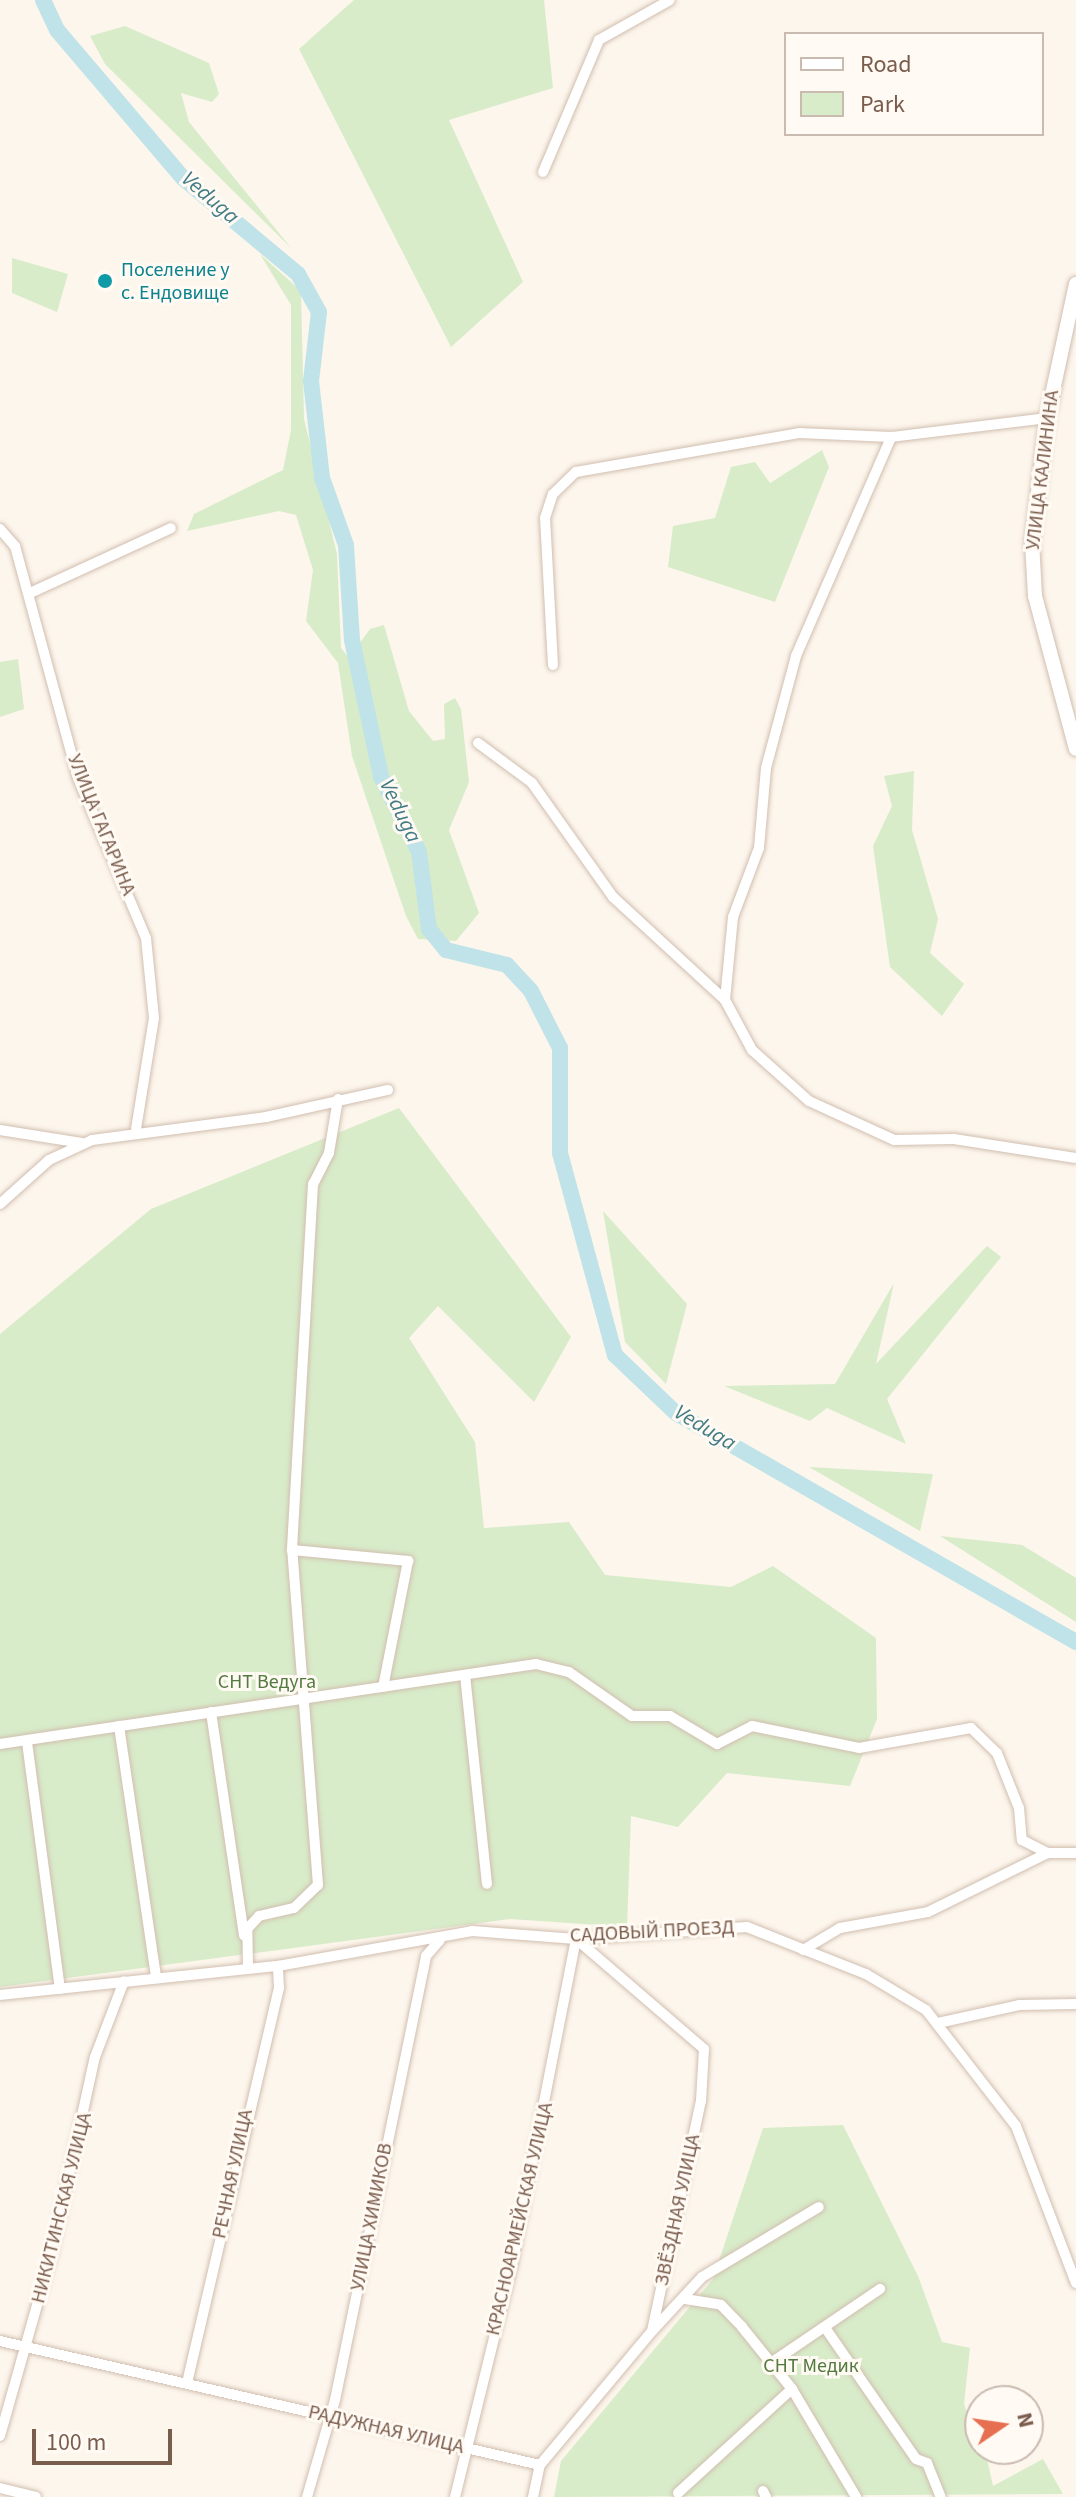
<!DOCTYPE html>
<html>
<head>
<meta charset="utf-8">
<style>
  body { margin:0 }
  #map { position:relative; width:1076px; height:2497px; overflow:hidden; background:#fdf6ec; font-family:"Source Sans 3",sans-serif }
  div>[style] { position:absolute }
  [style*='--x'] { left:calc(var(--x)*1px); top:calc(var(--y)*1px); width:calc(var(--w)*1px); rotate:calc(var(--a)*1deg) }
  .green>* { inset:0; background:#d8ecc9 }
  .river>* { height:16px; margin:-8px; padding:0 8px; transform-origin:8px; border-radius:8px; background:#bfe3e8 }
  .roads { filter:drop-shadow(0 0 2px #d1beb0) drop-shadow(0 0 2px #d1beb0) }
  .street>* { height:10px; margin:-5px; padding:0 5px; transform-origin:5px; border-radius:5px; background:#fff }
  .secondary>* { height:14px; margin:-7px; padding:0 7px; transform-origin:7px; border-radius:7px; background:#fff }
  .dots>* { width:22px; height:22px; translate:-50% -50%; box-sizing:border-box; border:4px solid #fffaf3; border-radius:50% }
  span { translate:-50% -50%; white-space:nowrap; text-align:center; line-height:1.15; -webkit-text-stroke:6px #fffaf3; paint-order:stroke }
  .culture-label { font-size:20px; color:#0d838f }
  .left { translate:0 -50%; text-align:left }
  .street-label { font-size:20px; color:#7a5c4d }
  .park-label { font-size:20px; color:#537a41 }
  .water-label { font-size:22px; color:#437c86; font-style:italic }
  .legend { position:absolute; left:784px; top:32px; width:260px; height:104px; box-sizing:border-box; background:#fffaf3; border:2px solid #cabbb1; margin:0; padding:10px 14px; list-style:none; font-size:24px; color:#7a5c4d }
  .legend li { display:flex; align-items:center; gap:16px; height:40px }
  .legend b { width:40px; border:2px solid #cabbb1 }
  .north { position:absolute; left:964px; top:2385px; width:80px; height:80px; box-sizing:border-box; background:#fffaf3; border:2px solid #cabbb1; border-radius:50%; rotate:77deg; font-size:22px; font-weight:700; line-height:32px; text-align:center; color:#7a5c4d }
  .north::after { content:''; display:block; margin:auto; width:28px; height:36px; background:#e76f51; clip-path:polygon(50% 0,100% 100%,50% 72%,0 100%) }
  .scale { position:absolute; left:32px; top:2429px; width:140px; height:36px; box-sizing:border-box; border:4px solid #7a5c4d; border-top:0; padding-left:10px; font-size:24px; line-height:28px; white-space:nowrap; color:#7a5c4d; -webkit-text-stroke:6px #fffaf3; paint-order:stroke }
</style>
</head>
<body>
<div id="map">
  <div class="green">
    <i style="clip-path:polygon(354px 0,544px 0,553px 88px,449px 120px,523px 282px,451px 347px,299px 49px)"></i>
    <i style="clip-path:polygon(125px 26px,209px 63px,219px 94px,212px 102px,181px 93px,189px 122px,291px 248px,105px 64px,90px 36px)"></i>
    <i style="clip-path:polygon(260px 254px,301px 291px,304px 419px,337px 554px,341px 648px,349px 658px,370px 629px,384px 625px,409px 711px,433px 741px,445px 739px,444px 704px,455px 698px,461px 709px,469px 782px,449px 830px,479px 913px,456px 941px,418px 939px,406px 916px,352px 756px,338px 663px,306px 621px,313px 570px,296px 515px,279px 511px,187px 531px,194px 514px,283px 470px,291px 430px,291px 305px)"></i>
    <i style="clip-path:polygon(12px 258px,68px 274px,57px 312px,12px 293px)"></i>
    <i style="clip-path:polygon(822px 450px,829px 467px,775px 602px,668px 567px,673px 526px,715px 518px,731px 467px,755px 462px,770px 483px)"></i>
    <i style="clip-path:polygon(18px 659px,24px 709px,0 717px,0 662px)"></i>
    <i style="clip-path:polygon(914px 771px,912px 830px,938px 919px,930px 953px,964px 984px,942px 1016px,890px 967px,873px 846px,892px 806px,884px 776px)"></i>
    <i style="clip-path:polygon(399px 1108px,571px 1337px,534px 1402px,438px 1306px,409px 1338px,475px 1442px,484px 1528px,569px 1522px,605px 1575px,731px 1587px,773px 1566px,876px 1638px,877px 1719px,850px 1786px,727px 1773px,678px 1827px,631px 1816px,627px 1927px,510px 1919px,0 1987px,0 1334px,151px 1209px)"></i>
    <i style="clip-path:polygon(603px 1211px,687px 1304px,666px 1384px,625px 1342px)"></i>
    <i style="clip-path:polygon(987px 1246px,1001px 1257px,887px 1399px,906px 1444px,827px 1408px,810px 1421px,724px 1386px,835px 1384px,894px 1283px,876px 1364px)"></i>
    <i style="clip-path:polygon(809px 1467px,933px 1474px,920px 1531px)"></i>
    <i style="clip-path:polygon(940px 1536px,1022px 1545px,1076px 1578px,1076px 1622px)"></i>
    <i style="clip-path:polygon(843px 2125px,918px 2276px,942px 2342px,970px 2348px,964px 2404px,971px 2425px,980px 2427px,993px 2486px,1043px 2459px,1063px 2494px,554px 2497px,561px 2461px,713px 2279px,763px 2128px)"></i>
  </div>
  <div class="river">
    <i style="--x:43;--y:0;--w:33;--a:65"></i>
    <i style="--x:57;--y:30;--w:194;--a:49.6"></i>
    <i style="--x:183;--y:178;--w:150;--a:39.9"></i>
    <i style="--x:298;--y:274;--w:43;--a:61.1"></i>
    <i style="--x:319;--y:312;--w:69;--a:96.6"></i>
    <i style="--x:311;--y:381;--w:98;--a:83.5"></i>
    <i style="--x:322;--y:478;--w:71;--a:70.3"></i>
    <i style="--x:346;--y:545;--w:95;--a:86.4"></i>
    <i style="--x:352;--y:640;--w:140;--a:78"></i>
    <i style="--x:381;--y:777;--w:84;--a:63.1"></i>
    <i style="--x:419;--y:852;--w:78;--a:82.6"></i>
    <i style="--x:429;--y:929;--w:27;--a:51"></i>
    <i style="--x:446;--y:950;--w:63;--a:13.8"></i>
    <i style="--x:507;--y:965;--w:35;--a:47"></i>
    <i style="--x:531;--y:991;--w:64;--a:63"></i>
    <i style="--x:560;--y:1048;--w:105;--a:90"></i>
    <i style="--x:560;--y:1153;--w:209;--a:74.8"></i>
    <i style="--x:615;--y:1355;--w:84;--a:43.6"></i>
    <i style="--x:676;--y:1413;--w:461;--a:29.8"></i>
  </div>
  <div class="roads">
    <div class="street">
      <i style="--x:543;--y:172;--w:143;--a:-67"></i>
      <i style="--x:599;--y:40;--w:81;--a:-29.4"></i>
      <i style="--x:0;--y:529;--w:23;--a:49"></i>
      <i style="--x:15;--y:546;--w:240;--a:74.8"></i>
      <i style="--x:78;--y:778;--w:174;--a:67"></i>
      <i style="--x:146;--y:938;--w:80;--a:84.3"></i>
      <i style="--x:154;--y:1018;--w:112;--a:99.2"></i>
      <i style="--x:30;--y:593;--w:155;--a:-24.7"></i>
      <i style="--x:553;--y:665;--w:147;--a:-93.1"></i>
      <i style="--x:545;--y:518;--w:25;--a:-72"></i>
      <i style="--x:553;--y:494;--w:32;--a:-44"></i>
      <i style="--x:576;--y:472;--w:226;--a:-9.9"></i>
      <i style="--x:799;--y:433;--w:92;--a:2.5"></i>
      <i style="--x:478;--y:743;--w:67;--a:36.5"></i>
      <i style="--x:532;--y:783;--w:140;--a:54.6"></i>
      <i style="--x:613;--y:897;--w:152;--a:42.6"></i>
      <i style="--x:725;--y:1000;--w:57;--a:61.6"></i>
      <i style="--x:752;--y:1050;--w:76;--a:41.8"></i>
      <i style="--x:809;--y:1101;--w:94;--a:24.6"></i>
      <i style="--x:894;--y:1140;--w:60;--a:-1"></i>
      <i style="--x:954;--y:1139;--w:123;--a:8.9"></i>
      <i style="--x:725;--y:1000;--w:83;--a:-84.5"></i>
      <i style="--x:733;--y:917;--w:74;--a:-69.4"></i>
      <i style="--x:759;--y:848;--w:80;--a:-85"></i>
      <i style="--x:766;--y:768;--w:116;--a:-75"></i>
      <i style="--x:796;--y:656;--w:239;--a:-66.5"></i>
      <i style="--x:891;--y:437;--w:157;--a:-6.9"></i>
      <i style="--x:338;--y:1099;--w:55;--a:99.5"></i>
      <i style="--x:329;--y:1153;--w:35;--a:117"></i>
      <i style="--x:313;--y:1184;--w:367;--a:93.3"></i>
      <i style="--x:292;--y:1550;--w:117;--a:5.4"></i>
      <i style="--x:408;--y:1561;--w:128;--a:101.2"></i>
      <i style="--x:0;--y:1130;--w:83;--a:9"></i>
      <i style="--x:0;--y:1204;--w:66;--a:-41.9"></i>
      <i style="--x:49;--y:1160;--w:47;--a:-24.9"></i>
      <i style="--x:92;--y:1140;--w:176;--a:-7.5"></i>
      <i style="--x:266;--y:1117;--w:125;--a:-12.5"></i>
      <i style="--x:465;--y:1675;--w:210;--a:84"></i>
      <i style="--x:211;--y:1712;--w:226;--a:81.6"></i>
      <i style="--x:119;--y:1726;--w:254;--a:81.6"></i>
      <i style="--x:27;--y:1742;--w:249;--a:82.4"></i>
      <i style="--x:0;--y:1744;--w:542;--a:-8.49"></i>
      <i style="--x:536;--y:1664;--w:34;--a:14"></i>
      <i style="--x:569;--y:1672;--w:77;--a:34.9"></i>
      <i style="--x:632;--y:1716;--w:38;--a:0"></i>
      <i style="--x:670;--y:1716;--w:55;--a:30.8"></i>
      <i style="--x:717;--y:1744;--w:39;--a:-27"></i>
      <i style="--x:752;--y:1726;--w:109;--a:11.6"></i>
      <i style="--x:859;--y:1748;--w:114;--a:-10.1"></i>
      <i style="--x:971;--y:1728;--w:36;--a:44"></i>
      <i style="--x:997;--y:1753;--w:59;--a:68.2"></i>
      <i style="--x:1019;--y:1808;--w:32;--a:85"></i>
      <i style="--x:1022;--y:1840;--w:29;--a:27"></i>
      <i style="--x:803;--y:1950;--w:43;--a:-30.7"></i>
      <i style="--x:840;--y:1928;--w:89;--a:-10.3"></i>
      <i style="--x:928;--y:1912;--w:134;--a:-26.2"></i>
      <i style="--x:1048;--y:1853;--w:28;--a:0"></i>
      <i style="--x:248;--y:1968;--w:39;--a:-91"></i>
      <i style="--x:247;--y:1929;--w:18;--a:-47"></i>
      <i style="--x:259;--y:1916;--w:36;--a:-13"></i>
      <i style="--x:294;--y:1908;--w:33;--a:-44"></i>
      <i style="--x:318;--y:1885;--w:336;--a:-94.4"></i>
      <i style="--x:0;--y:1995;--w:280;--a:-6"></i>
      <i style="--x:278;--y:1966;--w:197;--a:-10.2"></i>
      <i style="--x:472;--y:1931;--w:104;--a:4.4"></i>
      <i style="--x:576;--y:1939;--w:171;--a:-4"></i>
      <i style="--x:747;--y:1927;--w:128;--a:21.6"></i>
      <i style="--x:866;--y:1974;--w:70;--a:31"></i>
      <i style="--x:926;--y:2010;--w:147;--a:52.2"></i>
      <i style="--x:1016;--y:2126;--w:168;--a:69.1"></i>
      <i style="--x:938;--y:2023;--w:83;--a:-12.5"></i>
      <i style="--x:1019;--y:2005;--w:57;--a:-1"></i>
      <i style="--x:685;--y:2299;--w:36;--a:9"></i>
      <i style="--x:721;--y:2305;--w:30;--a:46"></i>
      <i style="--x:742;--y:2327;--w:80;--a:51.1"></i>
      <i style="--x:792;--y:2389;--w:126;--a:59.3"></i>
      <i style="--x:826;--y:2329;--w:158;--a:55.3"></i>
      <i style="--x:916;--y:2459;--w:12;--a:20"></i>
      <i style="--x:927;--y:2463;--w:37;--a:68"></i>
      <i style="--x:653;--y:2330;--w:72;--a:-47.2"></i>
      <i style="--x:702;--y:2277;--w:136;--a:-30.9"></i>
      <i style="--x:0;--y:2341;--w:554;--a:12.93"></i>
      <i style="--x:771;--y:2363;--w:132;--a:-34.2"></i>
      <i style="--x:187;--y:2383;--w:406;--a:-76.9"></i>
      <i style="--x:279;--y:1988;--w:22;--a:-93"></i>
      <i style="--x:0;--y:2436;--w:191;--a:-74.2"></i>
      <i style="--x:52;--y:2252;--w:200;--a:-77.6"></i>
      <i style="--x:95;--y:2057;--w:81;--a:-69.1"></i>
      <i style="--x:0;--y:2488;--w:37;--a:14"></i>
      <i style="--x:763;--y:2491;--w:7;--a:63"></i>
      <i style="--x:678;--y:2493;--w:154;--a:-42.4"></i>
      <i style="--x:307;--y:2497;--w:101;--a:-73.9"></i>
      <i style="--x:335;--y:2400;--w:453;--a:-78.4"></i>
      <i style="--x:426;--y:1956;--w:21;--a:-49"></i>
      <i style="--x:455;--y:2497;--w:244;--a:-76.2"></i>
      <i style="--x:513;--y:2260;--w:327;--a:-78.9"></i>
      <i style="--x:533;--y:2497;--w:33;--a:-78"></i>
      <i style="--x:540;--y:2465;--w:175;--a:-50.1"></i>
      <i style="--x:652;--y:2331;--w:235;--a:-78"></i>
      <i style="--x:701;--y:2101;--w:52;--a:-86.7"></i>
      <i style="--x:704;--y:2049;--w:169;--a:-139.3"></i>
    </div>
    <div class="secondary">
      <i style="--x:1076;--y:284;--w:137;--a:102.2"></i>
      <i style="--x:1047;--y:418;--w:125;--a:96.9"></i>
      <i style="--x:1032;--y:542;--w:54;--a:86.8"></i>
      <i style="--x:1035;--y:596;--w:158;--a:75"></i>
    </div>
  </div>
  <div class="dots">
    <i style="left:105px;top:281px;background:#0f9aa8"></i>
  </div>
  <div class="culture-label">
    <span class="left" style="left:121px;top:282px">Поселение у<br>с. Ендовище</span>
  </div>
  <div class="street-label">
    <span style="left:1043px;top:470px;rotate:-83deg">УЛИЦА КАЛИНИНА</span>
    <span style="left:101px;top:825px;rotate:68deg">УЛИЦА ГАГАРИНА</span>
    <span style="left:652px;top:1932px;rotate:-3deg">САДОВЫЙ ПРОЕЗД</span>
    <span style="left:233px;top:2174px;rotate:-78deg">РЕЧНАЯ УЛИЦА</span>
    <span style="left:62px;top:2208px;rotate:-76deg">НИКИТИНСКАЯ УЛИЦА</span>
    <span style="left:678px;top:2210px;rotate:-78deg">ЗВЁЗДНАЯ УЛИЦА</span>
    <span style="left:372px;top:2217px;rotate:-79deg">УЛИЦА ХИМИКОВ</span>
    <span style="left:520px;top:2219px;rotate:-77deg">КРАСНОАРМЕЙСКАЯ УЛИЦА</span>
    <span style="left:386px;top:2430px;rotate:13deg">РАДУЖНАЯ УЛИЦА</span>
  </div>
  <div class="park-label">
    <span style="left:267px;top:1682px">СНТ Ведуга</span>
    <span style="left:811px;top:2366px">СНТ Медик</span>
  </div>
  <div class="water-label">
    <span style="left:210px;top:198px;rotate:41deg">Veduga</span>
    <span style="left:400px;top:811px;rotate:64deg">Veduga</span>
    <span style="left:705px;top:1428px;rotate:31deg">Veduga</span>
  </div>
  <ul class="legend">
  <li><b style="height:10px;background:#fff"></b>Road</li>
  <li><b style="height:22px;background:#d8ecc9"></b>Park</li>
  </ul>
  <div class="north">N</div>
  <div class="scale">100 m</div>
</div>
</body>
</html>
